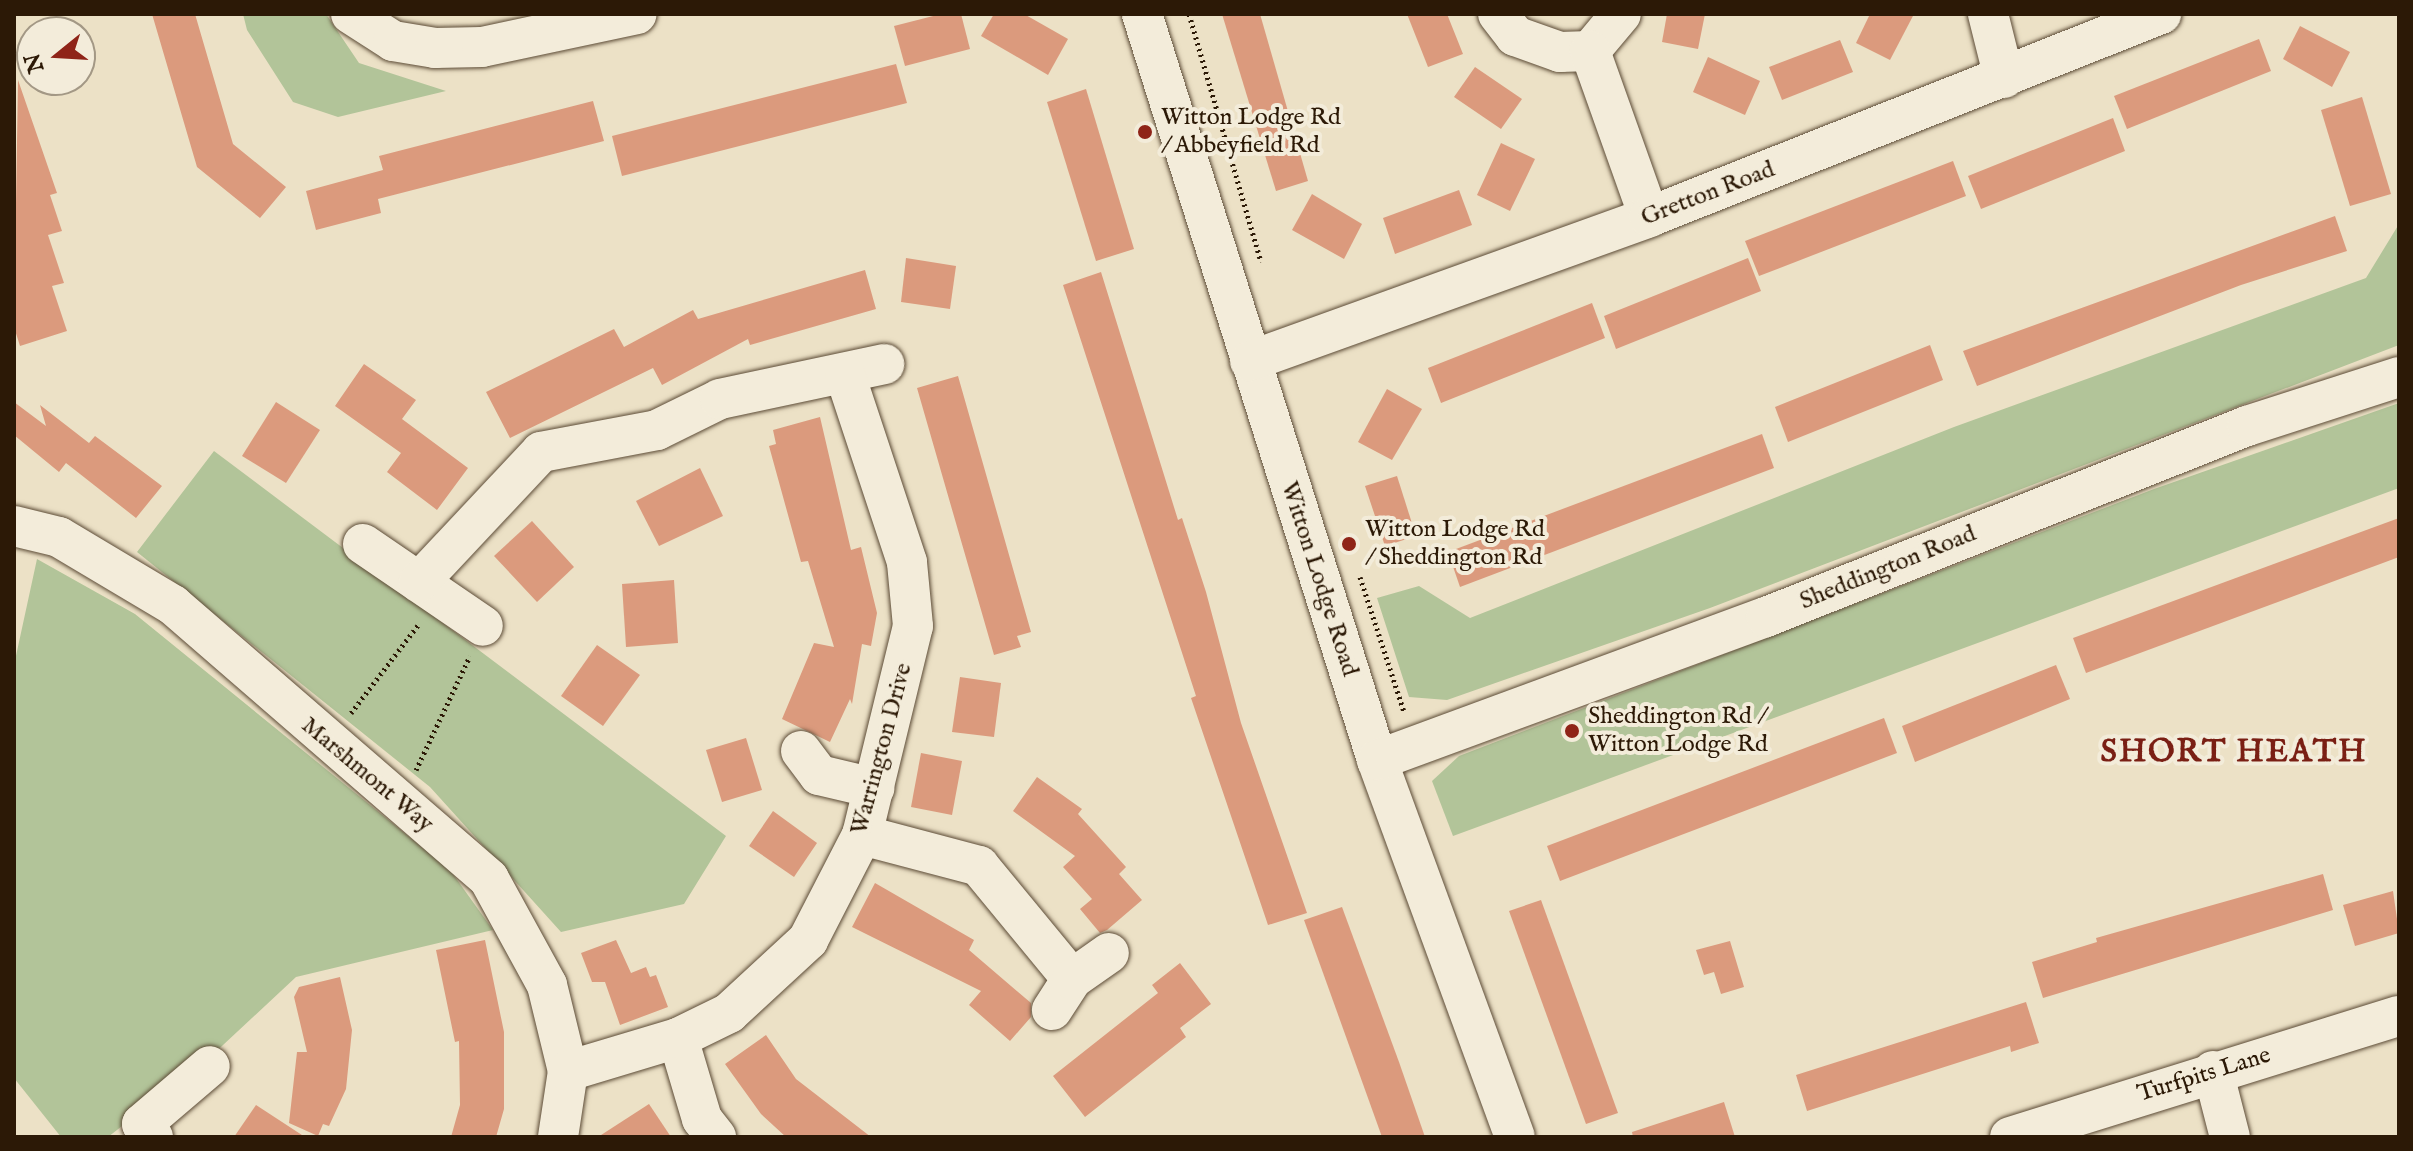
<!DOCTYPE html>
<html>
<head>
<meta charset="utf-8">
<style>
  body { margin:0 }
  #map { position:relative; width:2413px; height:1151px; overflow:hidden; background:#ece1c6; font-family:"IM FELL English",serif }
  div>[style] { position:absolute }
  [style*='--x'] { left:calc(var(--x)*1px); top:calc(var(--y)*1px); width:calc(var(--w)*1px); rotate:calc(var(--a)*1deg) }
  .green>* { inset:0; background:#b2c499 }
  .building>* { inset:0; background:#db9a7d }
  .path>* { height:5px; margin-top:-2.5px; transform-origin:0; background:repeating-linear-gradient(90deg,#2c1906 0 2px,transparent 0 6px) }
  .roads { filter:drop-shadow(0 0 2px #5c4b36) drop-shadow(0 0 2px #5c4b36) }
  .minor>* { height:40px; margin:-20px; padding:0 20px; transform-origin:20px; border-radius:20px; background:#f3ecda }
  .dots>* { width:22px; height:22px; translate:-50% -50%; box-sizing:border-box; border:4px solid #f3ecda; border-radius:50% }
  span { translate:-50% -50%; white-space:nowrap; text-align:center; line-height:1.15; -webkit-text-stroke:8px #f3ecda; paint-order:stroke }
  .poi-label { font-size:24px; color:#2c1906 }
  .left { translate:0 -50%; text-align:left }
  .street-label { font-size:24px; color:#2c1906 }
  .district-label { font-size:32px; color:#7a1f14; font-weight:700; letter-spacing:2px }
  .frame { position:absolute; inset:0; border:16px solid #2c1906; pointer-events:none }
  .north { position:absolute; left:16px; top:16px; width:80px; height:80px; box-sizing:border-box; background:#f3ecda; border:2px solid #a39885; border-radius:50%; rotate:252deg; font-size:22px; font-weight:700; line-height:32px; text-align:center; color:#2c1906 }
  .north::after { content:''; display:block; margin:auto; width:28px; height:36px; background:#8f2418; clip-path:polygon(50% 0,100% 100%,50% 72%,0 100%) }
</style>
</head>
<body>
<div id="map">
  <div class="green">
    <i style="clip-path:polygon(243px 14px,326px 14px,359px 63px,446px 91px,338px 117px,293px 102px,247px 30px)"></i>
    <i style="clip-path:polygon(2399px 224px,2399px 345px,1710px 608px,1447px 700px,1409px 697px,1377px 598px,1419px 586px,1470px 618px,1954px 427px,2366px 278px)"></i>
    <i style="clip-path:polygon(2399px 403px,2399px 488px,1453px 836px,1432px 781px,1459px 756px,2154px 489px)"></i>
    <i style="clip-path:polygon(214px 451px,726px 836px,684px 904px,561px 932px,430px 787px,137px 552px)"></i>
    <i style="clip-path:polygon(37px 559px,135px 614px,450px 870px,493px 930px,296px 977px,208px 1059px,108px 1137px,61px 1137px,14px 1078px,14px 665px)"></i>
  </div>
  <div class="building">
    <i style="clip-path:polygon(152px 14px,195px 14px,233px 144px,286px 187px,260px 218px,197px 167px)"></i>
    <i style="clip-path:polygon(941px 14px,961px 14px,970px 49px,905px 66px,894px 26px)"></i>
    <i style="clip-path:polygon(994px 14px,1024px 14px,1068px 39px,1048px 75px,981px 36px)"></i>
    <i style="clip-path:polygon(1222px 14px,1260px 14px,1308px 181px,1276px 191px)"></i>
    <i style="clip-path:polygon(1407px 14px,1447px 14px,1463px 54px,1428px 67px)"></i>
    <i style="clip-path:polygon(1667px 14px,1705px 14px,1698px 49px,1662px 42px)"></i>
    <i style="clip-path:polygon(1870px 14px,1914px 14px,1890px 60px,1856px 43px)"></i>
    <i style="clip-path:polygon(2300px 26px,2350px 52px,2332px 87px,2283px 59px)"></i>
    <i style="clip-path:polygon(2259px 39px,2271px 71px,2127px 129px,2114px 96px)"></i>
    <i style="clip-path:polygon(1840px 40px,1853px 72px,1782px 100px,1769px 67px)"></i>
    <i style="clip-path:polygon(1708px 57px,1760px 81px,1745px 115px,1693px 92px)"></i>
    <i style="clip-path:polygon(896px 64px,907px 103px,622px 176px,612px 136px)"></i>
    <i style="clip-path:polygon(1475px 67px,1522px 99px,1501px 129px,1454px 97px)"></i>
    <i style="clip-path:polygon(18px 80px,57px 193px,50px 195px,62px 231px,48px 235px,64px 283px,52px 286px,67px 331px,20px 346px,14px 327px)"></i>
    <i style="clip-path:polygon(1086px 89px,1134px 249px,1096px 261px,1047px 102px)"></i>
    <i style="clip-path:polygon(2362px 97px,2391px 194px,2350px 206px,2321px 110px)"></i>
    <i style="clip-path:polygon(593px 101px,604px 141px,378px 199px,381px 213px,316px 230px,306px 191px,383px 170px,379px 156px)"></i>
    <i style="clip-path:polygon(2113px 118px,2125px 151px,1981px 209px,1968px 176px)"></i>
    <i style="clip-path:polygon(1501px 143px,1535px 159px,1510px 211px,1477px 195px)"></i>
    <i style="clip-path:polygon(1953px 161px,1966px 196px,1759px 276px,1745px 241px)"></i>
    <i style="clip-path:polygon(1459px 190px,1472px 225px,1395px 254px,1383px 218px)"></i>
    <i style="clip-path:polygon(1312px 194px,1362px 224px,1344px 259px,1292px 230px)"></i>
    <i style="clip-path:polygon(2335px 216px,2347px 251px,2241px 285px,1977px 386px,1963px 351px)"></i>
    <i style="clip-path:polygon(906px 258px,956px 266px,950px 309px,901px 302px)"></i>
    <i style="clip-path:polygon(1748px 258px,1761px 291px,1616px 349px,1604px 316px)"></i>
    <i style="clip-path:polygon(865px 270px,876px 309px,750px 345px,748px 339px,662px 385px,653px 368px,510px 438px,486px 392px,614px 329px,624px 347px,693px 310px,698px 319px)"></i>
    <i style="clip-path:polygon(1101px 272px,1178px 520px,1182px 518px,1206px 592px,1241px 723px,1307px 913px,1268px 925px,1191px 698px,1196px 696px,1063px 285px)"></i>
    <i style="clip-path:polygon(1592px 303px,1605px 338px,1441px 403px,1428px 368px)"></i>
    <i style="clip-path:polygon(1930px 345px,1943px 380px,1788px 442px,1775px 407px)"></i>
    <i style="clip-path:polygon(364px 364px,416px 400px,402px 419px,468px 468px,437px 510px,387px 472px,401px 453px,335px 406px)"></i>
    <i style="clip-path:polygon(958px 376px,1031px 632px,1017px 636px,1021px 647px,994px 655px,917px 388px)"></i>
    <i style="clip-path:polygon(1387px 389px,1422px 409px,1392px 460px,1358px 442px)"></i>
    <i style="clip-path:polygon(14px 402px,46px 426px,40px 405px,89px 443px,95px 436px,162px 486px,136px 518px,66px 463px,59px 472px,14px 435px)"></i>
    <i style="clip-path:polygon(276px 402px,320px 430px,286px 483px,242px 456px)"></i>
    <i style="clip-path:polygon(820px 417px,851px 550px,861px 547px,877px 613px,871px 646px,862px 644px,852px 704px,850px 699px,830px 742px,782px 719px,814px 643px,834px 647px,808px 561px,801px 562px,769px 446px,776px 444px,773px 430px)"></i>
    <i style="clip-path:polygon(1762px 434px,1774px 468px,1460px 587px,1448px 552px)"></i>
    <i style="clip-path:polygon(700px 468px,723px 516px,659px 546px,636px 501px)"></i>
    <i style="clip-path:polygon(1397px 476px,1416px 536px,1385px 546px,1365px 486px)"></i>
    <i style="clip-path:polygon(2399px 518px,2399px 557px,2086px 673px,2073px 638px)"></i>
    <i style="clip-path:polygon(532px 521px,574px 567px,537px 602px,494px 556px)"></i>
    <i style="clip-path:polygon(674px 580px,678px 643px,626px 647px,622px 584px)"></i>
    <i style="clip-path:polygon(597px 645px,640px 675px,603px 726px,561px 696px)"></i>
    <i style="clip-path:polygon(2056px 665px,2070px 699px,1915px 762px,1902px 726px)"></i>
    <i style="clip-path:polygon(960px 677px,1001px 683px,994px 737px,952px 732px)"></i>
    <i style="clip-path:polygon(1884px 718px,1897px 753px,1560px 881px,1547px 846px)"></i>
    <i style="clip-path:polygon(746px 738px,762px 790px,722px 802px,706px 750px)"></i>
    <i style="clip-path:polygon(921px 753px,962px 761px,952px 815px,911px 807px)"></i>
    <i style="clip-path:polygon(1037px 777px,1082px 809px,1078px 814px,1126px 867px,1119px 874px,1142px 900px,1107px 930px,1100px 933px,1080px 909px,1092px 899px,1063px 867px,1075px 856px,1013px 811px)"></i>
    <i style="clip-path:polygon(773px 811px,817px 843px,794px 877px,749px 846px)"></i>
    <i style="clip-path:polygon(2323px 874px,2333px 910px,2043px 998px,2032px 962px,2097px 942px,2096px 938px)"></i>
    <i style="clip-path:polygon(875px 883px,974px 940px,969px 950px,1031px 1003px,1031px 1017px,1010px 1041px,969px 1005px,981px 991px,852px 927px)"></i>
    <i style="clip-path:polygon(2393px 891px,2399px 933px,2355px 946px,2343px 905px)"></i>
    <i style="clip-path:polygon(1541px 900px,1618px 1113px,1586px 1124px,1509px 911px)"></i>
    <i style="clip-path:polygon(1342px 907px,1399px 1062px,1425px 1137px,1382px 1137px,1304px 920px)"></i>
    <i style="clip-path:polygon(485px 940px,504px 1032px,504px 1109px,496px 1137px,451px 1137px,460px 1105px,459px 1041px,455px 1042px,436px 950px)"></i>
    <i style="clip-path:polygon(616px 940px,631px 973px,646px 967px,650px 977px,656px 975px,668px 1007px,620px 1025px,605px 982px,592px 982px,581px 953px)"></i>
    <i style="clip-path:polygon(1730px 941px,1744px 987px,1721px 994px,1714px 972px,1704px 975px,1696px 950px)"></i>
    <i style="clip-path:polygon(1180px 963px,1211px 1004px,1180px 1028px,1186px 1037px,1085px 1117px,1053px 1076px,1158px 993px,1152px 985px)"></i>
    <i style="clip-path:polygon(340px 977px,352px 1030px,346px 1089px,329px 1126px,323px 1124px,318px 1136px,289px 1123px,297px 1052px,307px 1052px,294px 997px,299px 987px)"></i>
    <i style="clip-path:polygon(2026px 1002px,2039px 1043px,2011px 1052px,2010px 1046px,1807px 1111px,1796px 1075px)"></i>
    <i style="clip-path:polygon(766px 1035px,796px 1079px,871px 1137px,786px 1137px,761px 1114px,725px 1064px)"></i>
    <i style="clip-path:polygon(1724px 1102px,1735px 1137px,1633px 1137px,1632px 1132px)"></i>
    <i style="clip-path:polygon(649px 1104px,671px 1137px,598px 1137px)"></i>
    <i style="clip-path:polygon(256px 1105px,305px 1137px,234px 1137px)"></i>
  </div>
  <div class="path">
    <i style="--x:1189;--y:14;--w:258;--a:73.8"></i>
    <i style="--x:1360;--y:577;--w:142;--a:71.9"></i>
    <i style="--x:351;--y:713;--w:111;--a:-52.7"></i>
    <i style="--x:416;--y:770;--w:126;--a:-64.7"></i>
  </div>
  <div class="roads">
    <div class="minor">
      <i style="--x:351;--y:14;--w:50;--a:32.7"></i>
      <i style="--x:393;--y:41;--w:43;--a:9.5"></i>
      <i style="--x:435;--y:48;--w:47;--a:-1.2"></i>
      <i style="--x:482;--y:47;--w:158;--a:-12"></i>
      <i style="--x:1142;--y:14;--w:782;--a:72.51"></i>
      <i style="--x:1377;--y:760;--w:401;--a:69.9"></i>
      <i style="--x:1498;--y:14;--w:28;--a:52"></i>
      <i style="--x:1515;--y:36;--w:48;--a:19.6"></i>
      <i style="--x:1560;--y:52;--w:30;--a:-2"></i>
      <i style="--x:1590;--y:51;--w:48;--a:-50"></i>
      <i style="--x:1988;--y:14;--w:66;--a:76"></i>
      <i style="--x:1590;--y:51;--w:176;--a:70.4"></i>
      <i style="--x:1250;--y:361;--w:424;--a:-19.8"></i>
      <i style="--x:1649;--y:217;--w:551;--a:-21.63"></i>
      <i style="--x:14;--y:526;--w:46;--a:13.7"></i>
      <i style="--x:59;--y:537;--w:133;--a:30.8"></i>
      <i style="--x:173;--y:605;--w:418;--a:40.9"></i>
      <i style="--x:489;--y:879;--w:121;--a:61.3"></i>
      <i style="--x:547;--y:985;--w:89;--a:76.3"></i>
      <i style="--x:568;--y:1071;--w:67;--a:98.6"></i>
      <i style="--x:363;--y:544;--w:145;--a:34.3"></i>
      <i style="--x:419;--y:582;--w:178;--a:-46.8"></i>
      <i style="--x:541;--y:452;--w:118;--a:-10.7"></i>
      <i style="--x:657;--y:430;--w:70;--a:-26.2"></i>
      <i style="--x:720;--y:399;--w:168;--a:-12"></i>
      <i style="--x:801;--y:751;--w:30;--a:53"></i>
      <i style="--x:819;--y:775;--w:57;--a:13.3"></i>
      <i style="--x:1377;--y:760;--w:414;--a:-20.2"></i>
      <i style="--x:1766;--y:617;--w:518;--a:-21.66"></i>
      <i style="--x:2247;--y:426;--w:160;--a:-17.9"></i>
      <i style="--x:862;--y:835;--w:121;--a:14.8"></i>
      <i style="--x:979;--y:866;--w:146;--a:50.5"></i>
      <i style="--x:1072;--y:979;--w:37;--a:123"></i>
      <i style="--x:1072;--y:979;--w:45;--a:-35.1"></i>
      <i style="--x:678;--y:1038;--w:84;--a:73.5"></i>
      <i style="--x:702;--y:1119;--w:23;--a:52"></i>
      <i style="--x:568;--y:1071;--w:115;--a:-16.7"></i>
      <i style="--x:678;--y:1038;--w:57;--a:-26.1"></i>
      <i style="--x:729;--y:1013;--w:108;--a:-42.7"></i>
      <i style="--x:808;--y:940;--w:118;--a:-62.8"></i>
      <i style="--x:862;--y:835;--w:215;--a:-76.3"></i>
      <i style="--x:913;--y:626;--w:64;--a:-95.4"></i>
      <i style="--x:907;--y:562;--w:197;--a:-108.3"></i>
      <i style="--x:2213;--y:1071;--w:68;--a:75.6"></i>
      <i style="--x:153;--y:1137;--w:17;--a:-130"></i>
      <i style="--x:142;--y:1124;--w:89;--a:-40.5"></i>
      <i style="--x:2010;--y:1137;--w:407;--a:-17.3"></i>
    </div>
  </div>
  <div class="dots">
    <i style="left:1145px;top:132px;background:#8f2418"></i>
    <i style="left:1349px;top:544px;background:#8f2418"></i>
    <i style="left:1572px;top:731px;background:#8f2418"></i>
  </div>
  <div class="poi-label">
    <span class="left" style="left:1161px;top:132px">Witton Lodge Rd<br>/ Abbeyfield Rd</span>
    <span class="left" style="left:1365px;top:544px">Witton Lodge Rd<br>/ Sheddington Rd</span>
    <span class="left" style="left:1588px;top:731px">Sheddington Rd /<br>Witton Lodge Rd</span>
  </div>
  <div class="street-label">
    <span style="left:1708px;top:194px;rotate:-21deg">Gretton Road</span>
    <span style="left:1888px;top:568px;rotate:-22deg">Sheddington Road</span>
    <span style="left:1319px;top:579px;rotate:72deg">Witton Lodge Road</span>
    <span style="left:882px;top:749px;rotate:-75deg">Warrington Drive</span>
    <span style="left:367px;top:775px;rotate:40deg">Marshmont Way</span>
    <span style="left:2204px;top:1075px;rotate:-17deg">Turfpits Lane</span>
  </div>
  <div class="district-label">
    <span style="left:2234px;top:753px">SHORT HEATH</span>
  </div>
  <div class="frame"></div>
  <div class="north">N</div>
</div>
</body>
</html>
